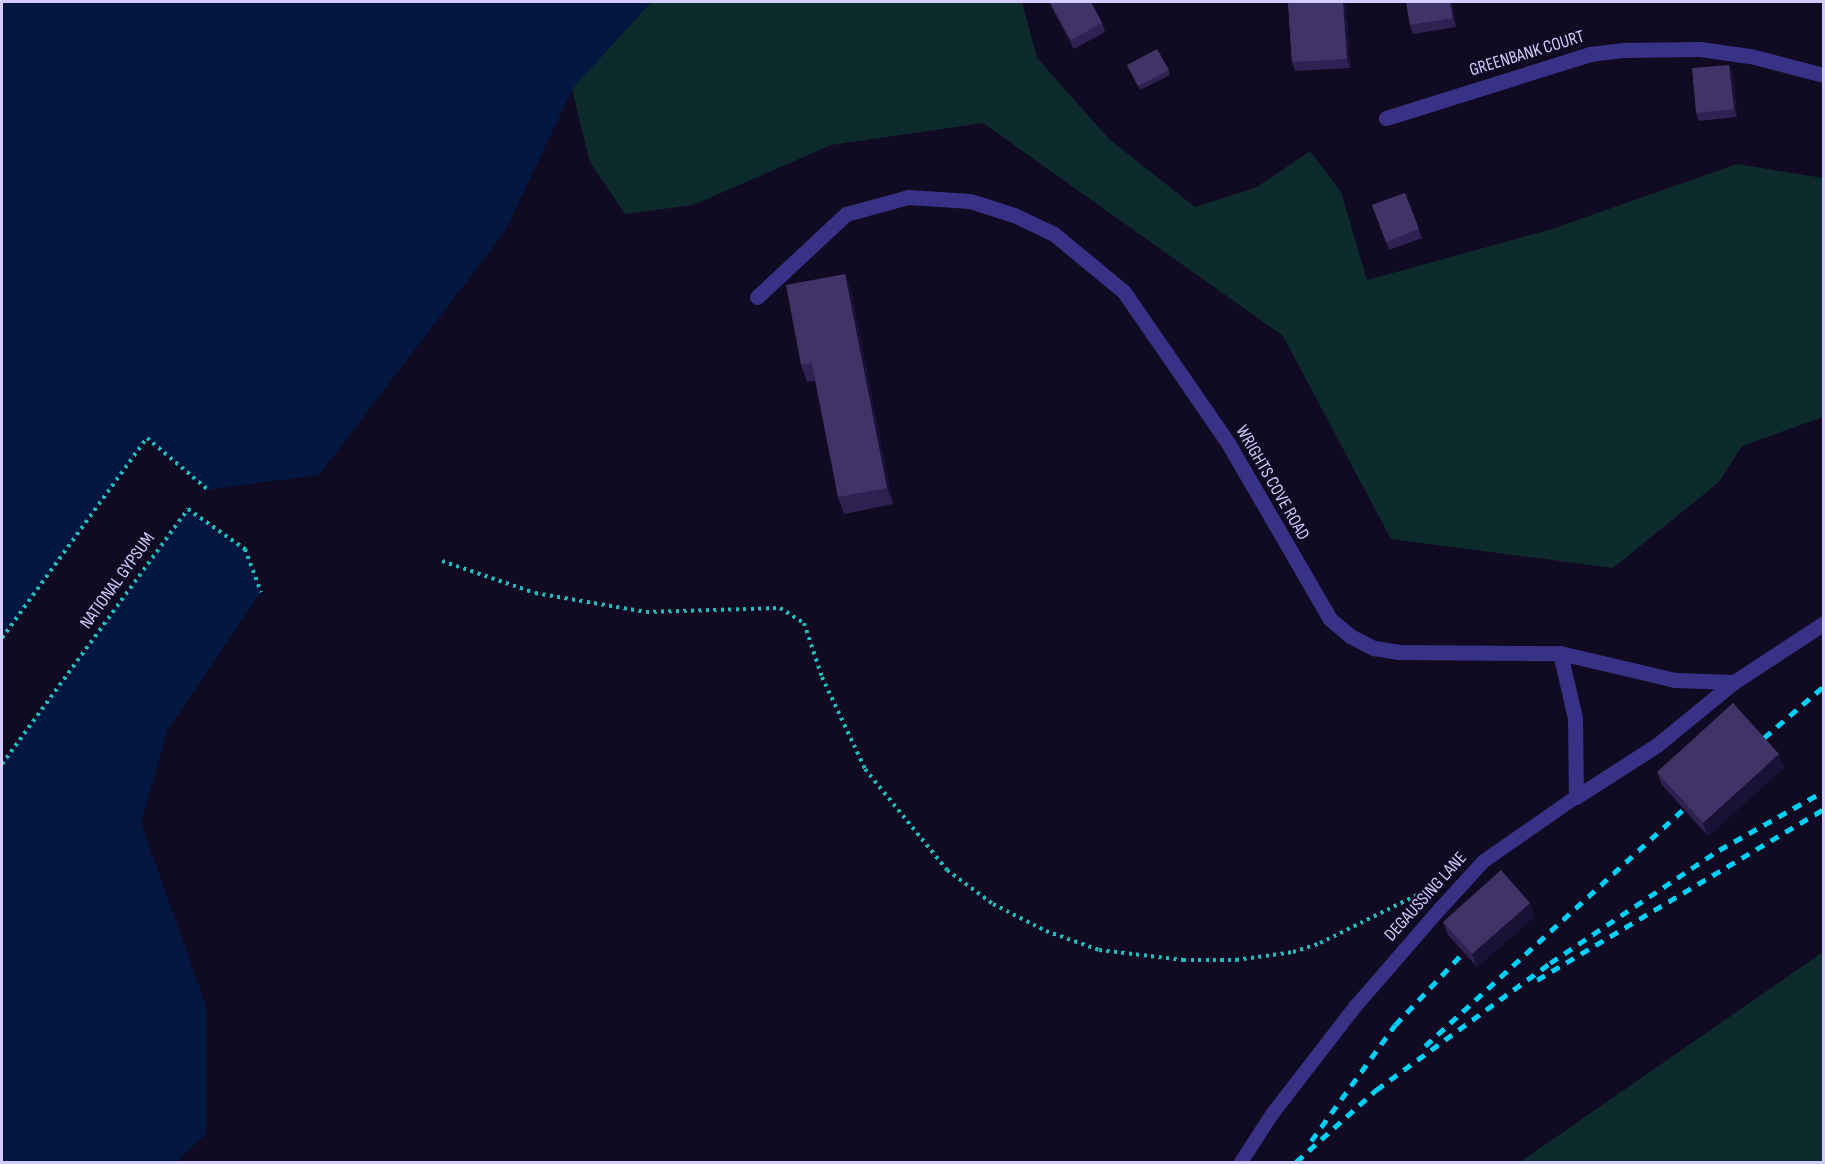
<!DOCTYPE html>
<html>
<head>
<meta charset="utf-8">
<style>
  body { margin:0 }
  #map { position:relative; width:1825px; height:1164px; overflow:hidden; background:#100b22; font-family:"Sofia Sans Condensed",sans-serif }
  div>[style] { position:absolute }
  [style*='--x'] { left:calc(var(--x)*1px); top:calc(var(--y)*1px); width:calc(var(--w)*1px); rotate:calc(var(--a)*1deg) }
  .green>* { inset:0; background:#0d2b2c }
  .water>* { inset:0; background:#041741 }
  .pier>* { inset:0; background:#100b22 }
  .path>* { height:4px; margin-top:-2px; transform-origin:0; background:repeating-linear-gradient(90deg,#21bdbd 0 3px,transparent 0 7.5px) }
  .service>* { height:14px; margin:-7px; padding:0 7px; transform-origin:7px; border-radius:7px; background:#393186 }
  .minor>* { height:15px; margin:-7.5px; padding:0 7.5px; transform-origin:7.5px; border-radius:7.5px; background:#393186 }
  .rail>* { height:4.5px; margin-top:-2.25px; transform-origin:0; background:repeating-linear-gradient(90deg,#00cff6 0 9px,transparent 0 17px) }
  .wall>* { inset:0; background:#2e2252 }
  .shaded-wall>* { inset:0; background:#1a1137 }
  .building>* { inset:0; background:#3f3465 }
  span { translate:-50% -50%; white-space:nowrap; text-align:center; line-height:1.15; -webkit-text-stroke:5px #100b22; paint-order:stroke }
  .street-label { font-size:18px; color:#d4cbff }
  .frame { position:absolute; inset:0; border:3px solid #d4cbff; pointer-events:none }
</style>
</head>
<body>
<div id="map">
  <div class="green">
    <i style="clip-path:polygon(651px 2px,1022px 2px,1037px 58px,1109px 139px,1195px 207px,1257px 187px,1310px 151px,1341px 192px,1367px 280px,1549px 230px,1737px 164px,1823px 178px,1823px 417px,1742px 446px,1719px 482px,1613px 568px,1391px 539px,1283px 336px,983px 123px,831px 145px,693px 205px,625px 214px,590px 162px,572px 89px)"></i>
    <i style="clip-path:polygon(1823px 952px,1823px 1162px,1520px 1162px)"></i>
  </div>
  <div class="water">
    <i style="clip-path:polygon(2px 2px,651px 2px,573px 88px,505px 231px,319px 475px,208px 490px,147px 438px,2px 638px)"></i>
    <i style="clip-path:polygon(188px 509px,245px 549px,261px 592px,168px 729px,141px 823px,206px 1006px,206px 1134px,176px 1162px,2px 1162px,2px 764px)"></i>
  </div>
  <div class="pier">
    <i style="clip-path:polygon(147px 438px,208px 490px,319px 475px,207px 493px,148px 442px,2px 641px)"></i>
    <i style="clip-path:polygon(186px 506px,247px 547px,258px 584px,245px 549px,187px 509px,2px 764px)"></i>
  </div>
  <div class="path">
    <i style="--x:442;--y:561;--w:98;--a:19"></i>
    <i style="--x:535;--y:593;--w:113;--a:9.7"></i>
    <i style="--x:646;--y:612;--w:134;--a:-1.7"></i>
    <i style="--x:780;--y:608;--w:28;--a:32"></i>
    <i style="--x:804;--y:623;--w:57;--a:71.6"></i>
    <i style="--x:822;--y:677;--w:102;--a:64.9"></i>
    <i style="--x:865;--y:769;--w:130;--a:50.9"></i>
    <i style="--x:947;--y:870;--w:57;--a:36.5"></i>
    <i style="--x:993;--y:904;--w:59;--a:27"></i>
    <i style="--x:1046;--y:931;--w:56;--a:19.7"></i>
    <i style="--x:1099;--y:950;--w:85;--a:6.8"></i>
    <i style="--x:1183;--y:960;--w:53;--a:0"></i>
    <i style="--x:1236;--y:960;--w:58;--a:-8"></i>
    <i style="--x:1293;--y:952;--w:28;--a:-18"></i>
    <i style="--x:1320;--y:943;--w:117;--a:-26.3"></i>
    <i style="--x:2;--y:638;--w:247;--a:-54.1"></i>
    <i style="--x:147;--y:438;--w:80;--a:40.4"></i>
    <i style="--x:2;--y:764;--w:316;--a:-53.9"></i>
    <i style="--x:188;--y:509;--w:70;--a:35.1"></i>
    <i style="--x:245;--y:549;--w:46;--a:69.6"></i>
  </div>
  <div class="service">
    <i style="--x:1241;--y:1162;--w:59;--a:-56.9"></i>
    <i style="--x:1273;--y:1113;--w:134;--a:-52.3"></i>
    <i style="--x:1355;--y:1007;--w:130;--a:-49.1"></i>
    <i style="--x:1440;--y:909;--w:65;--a:-47.5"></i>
    <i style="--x:1484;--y:861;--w:112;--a:-34.8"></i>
  </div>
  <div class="minor">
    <i style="--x:1386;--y:118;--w:214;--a:-17.4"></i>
    <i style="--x:1590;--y:54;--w:34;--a:-7"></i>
    <i style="--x:1624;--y:50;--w:76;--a:-0.8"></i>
    <i style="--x:1700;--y:49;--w:50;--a:8"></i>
    <i style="--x:1750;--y:56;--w:76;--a:14.4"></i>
    <i style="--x:757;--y:297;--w:122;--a:-43"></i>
    <i style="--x:846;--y:214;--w:64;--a:-15.3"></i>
    <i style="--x:908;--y:197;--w:62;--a:3.7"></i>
    <i style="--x:970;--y:201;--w:46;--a:17.7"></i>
    <i style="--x:1014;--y:215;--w:44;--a:25.4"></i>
    <i style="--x:1054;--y:234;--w:91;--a:39.6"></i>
    <i style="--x:1124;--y:292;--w:183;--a:55.4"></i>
    <i style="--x:1228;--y:443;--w:203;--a:59.9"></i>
    <i style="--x:1330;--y:619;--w:26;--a:40"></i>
    <i style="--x:1350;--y:636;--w:27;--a:27"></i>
    <i style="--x:1374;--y:648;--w:24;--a:9"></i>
    <i style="--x:1398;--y:652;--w:162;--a:0.4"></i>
    <i style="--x:1560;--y:653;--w:118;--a:13.2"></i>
    <i style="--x:1675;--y:680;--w:59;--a:1.9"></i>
    <i style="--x:1734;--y:682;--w:108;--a:-33.2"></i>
    <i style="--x:1560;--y:653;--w:67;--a:77"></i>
    <i style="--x:1575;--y:718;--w:79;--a:89.3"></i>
    <i style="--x:1576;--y:797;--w:96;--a:-32.7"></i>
    <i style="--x:1657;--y:745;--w:99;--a:-39.3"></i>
  </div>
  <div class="rail">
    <i style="--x:1751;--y:749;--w:96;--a:-40.8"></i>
    <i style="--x:1537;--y:980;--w:334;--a:-30.8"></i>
    <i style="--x:1425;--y:1046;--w:366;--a:-42.5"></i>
    <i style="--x:1311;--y:1141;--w:143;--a:-54.1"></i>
    <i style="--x:1395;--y:1025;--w:96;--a:-46.7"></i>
    <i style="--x:1296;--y:1162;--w:108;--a:-42"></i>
    <i style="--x:1376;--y:1090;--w:215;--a:-36.1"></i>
    <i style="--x:1550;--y:963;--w:203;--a:-33.8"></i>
    <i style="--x:1719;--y:850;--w:120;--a:-29.3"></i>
  </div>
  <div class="wall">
    <i style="clip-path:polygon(1049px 2px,1091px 2px,1102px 23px,1105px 32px,1074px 49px)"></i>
    <i style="clip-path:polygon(1288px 2px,1346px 2px,1350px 68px,1295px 71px,1292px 62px)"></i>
    <i style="clip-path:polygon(1452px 2px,1456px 27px,1413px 34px,1410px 25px)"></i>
    <i style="clip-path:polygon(1127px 65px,1169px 70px,1170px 75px,1140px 90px)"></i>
    <i style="clip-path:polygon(1729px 65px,1733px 74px,1737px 117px,1699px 121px,1696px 113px)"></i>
    <i style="clip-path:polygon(1405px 193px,1422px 238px,1389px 250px,1372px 205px)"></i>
    <i style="clip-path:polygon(845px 274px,851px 291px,893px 504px,844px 514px,838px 497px,815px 381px,807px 382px,801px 365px)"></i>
    <i style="clip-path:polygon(1784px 767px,1708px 836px,1662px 785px,1657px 772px)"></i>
    <i style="clip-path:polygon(1530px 903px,1535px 916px,1477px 967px,1448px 935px,1443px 922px)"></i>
  </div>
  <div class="shaded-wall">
    <i style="clip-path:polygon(1343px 2px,1346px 2px,1350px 68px,1347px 59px)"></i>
    <i style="clip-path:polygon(1450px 2px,1452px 2px,1456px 27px,1453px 18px)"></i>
    <i style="clip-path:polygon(1729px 65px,1733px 74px,1737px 117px,1734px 109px)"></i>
    <i style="clip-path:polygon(845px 274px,851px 291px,893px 504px,887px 488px)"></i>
    <i style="clip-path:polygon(1779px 754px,1784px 767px,1708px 836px,1703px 823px)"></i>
    <i style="clip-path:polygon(1530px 903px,1535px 916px,1477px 967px,1472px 954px)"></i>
  </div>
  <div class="building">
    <i style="clip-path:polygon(1050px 2px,1091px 2px,1102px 23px,1071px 40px)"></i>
    <i style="clip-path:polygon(1288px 2px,1343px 2px,1347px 59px,1292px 62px)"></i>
    <i style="clip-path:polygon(1406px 2px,1450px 2px,1453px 18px,1410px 25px)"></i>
    <i style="clip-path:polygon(1157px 49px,1169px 70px,1138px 86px,1127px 65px)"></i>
    <i style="clip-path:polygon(1729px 65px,1734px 109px,1696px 113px,1692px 68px)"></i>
    <i style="clip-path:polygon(1405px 193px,1419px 229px,1386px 242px,1372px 205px)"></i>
    <i style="clip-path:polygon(845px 274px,887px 488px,838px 497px,812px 363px,801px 365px,786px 285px)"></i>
    <i style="clip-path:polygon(1733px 703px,1779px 754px,1703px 823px,1657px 772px)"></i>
    <i style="clip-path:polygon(1501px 870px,1530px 903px,1472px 954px,1443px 922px)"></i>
  </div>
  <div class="street-label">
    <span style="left:1527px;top:54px;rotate:-17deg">GREENBANK COURT</span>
    <span style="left:1272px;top:483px;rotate:60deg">WRIGHTS COVE ROAD</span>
    <span style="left:118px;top:581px;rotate:-54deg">NATIONAL GYPSUM</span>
    <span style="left:1426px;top:897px;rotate:-48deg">DEGAUSSING LANE</span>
  </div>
  <div class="frame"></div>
</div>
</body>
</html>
